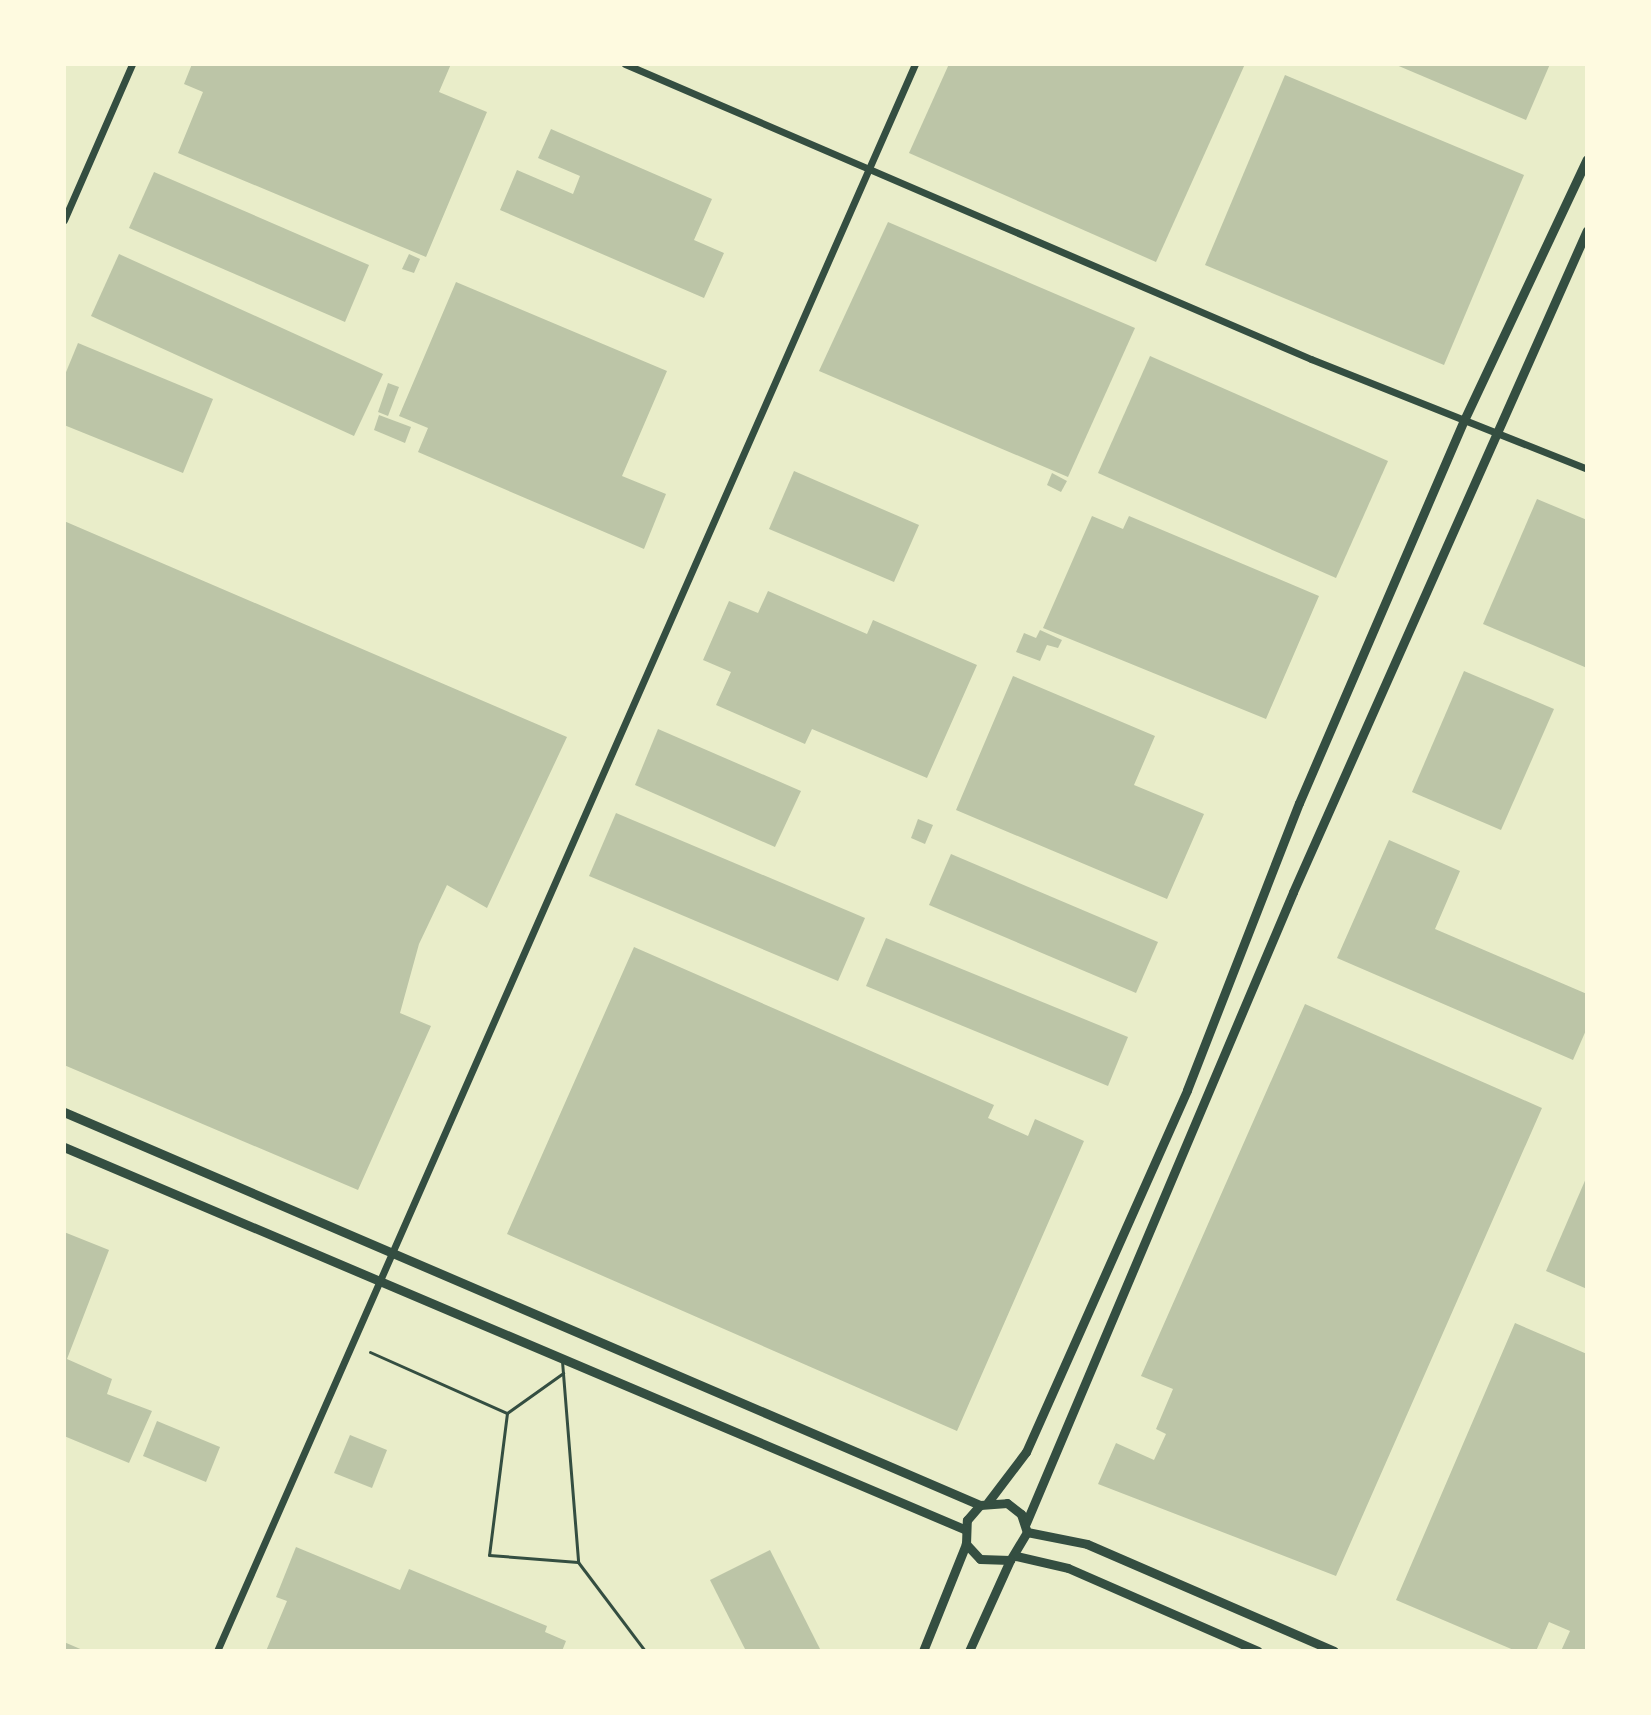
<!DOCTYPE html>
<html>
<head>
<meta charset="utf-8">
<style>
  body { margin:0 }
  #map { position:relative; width:1651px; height:1715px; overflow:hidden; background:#e9edc9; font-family:"Titillium Web",sans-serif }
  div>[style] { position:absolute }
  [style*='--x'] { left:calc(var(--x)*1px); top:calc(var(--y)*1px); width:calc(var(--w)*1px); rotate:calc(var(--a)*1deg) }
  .building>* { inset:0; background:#bcc5a7 }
  .service>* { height:3px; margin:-1.5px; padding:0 1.5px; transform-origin:1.5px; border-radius:1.5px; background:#344e41 }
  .minor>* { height:7px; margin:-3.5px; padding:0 3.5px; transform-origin:3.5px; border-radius:3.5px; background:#344e41 }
  .tertiary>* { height:9px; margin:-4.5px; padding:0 4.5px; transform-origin:4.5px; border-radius:4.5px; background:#344e41 }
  span { translate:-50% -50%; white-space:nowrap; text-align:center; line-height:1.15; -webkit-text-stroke:7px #fefae0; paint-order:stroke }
  .frame { position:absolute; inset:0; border:66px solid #fefae0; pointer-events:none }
</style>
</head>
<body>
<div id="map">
  <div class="building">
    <i style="clip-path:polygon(192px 64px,451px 64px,439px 92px,487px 112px,426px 257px,178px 153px,203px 92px,184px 84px)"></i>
    <i style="clip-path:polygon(949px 64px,1245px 64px,1156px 262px,909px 153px)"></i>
    <i style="clip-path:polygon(1394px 64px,1550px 64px,1526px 120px)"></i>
    <i style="clip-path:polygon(1285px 75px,1524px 175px,1444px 365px,1205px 265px)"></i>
    <i style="clip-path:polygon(551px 129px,712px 199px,694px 240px,724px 253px,704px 298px,500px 210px,517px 170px,573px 194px,580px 176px,538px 158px)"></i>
    <i style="clip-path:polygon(154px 172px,369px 265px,345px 322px,129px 228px)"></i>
    <i style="clip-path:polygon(888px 222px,1135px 328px,1068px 477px,819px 371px)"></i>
    <i style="clip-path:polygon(119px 254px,383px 374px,354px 436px,91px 316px)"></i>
    <i style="clip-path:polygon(409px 254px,420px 259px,414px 273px,402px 269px)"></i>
    <i style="clip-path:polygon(456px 282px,667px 371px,622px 476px,666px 494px,644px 549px,418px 452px,428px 428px,399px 416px)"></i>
    <i style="clip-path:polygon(78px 343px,213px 399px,183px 473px,64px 425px,64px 377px)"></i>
    <i style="clip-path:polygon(1150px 356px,1388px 461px,1336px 578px,1098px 473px)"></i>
    <i style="clip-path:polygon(388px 383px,399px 387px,388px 416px,378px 412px)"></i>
    <i style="clip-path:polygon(379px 415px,411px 427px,405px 443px,374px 430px)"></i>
    <i style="clip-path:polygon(794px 471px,919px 525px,894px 582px,769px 529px)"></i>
    <i style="clip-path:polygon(1052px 473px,1067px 481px,1061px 492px,1047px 485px)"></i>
    <i style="clip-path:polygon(1537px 499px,1587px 520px,1587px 668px,1483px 624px)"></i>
    <i style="clip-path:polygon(1092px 516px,1123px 529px,1129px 516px,1319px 596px,1266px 719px,1043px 628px)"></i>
    <i style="clip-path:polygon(64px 521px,567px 737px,487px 908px,447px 885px,419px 944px,400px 1013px,431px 1026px,358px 1190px,64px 1065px)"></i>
    <i style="clip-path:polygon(768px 591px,867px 634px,873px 620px,977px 665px,927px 778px,812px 729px,805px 744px,716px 705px,731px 672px,703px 660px,729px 601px,758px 613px)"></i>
    <i style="clip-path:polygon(1040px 630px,1062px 640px,1058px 648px,1047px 645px,1040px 661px,1016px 652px,1024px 633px,1036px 638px)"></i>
    <i style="clip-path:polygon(1464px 671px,1554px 709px,1501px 830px,1412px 792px)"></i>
    <i style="clip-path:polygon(1013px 676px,1155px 736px,1134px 785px,1204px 814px,1167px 899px,956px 810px)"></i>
    <i style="clip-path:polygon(658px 729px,801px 791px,775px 847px,635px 785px)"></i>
    <i style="clip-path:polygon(616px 813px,865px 918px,838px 981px,589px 876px)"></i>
    <i style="clip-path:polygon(918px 819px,933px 825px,925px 844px,911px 838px)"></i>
    <i style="clip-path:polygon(1389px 840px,1460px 871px,1435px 929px,1587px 994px,1587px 1028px,1573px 1060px,1337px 958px)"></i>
    <i style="clip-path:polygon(951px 854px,1158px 942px,1136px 993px,929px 905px)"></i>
    <i style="clip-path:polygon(886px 938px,1128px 1037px,1108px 1086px,866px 986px)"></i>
    <i style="clip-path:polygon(634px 947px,994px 1105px,988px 1118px,1028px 1136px,1035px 1119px,1084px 1141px,957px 1431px,507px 1234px)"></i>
    <i style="clip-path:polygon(1305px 1004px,1542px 1108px,1336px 1576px,1098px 1484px,1116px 1443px,1154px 1460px,1166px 1434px,1156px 1429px,1173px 1389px,1141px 1376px)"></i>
    <i style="clip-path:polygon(1587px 1176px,1587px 1289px,1546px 1271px)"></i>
    <i style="clip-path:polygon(64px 1232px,109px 1250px,67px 1359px,112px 1379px,107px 1394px,152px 1411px,129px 1463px,64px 1436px)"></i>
    <i style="clip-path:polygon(1515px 1323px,1587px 1354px,1587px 1651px,1561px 1651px,1570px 1631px,1549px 1622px,1536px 1651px,1516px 1651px,1396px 1600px)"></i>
    <i style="clip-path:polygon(157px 1421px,220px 1447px,206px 1482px,143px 1456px)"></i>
    <i style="clip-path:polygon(350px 1435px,387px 1450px,372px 1488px,334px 1473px)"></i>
    <i style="clip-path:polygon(296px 1547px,400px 1590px,409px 1569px,547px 1626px,545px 1632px,566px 1641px,562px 1651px,266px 1651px,287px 1601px,276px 1597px)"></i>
    <i style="clip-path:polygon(770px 1550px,821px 1651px,746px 1651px,710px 1580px)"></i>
    <i style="clip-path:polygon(64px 1642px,85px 1651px,64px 1651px)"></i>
  </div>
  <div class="service">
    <i style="--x:370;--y:1352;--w:150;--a:24"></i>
    <i style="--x:507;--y:1413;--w:69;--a:-35.5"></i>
    <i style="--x:562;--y:1361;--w:202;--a:85.4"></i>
    <i style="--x:578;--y:1562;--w:111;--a:53"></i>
    <i style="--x:507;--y:1413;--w:143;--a:97.2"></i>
    <i style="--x:489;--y:1555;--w:89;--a:4.5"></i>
  </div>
  <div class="minor">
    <i style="--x:625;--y:64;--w:747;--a:23.27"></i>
    <i style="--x:1311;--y:359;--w:297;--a:21.7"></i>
    <i style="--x:64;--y:220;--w:170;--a:-66.4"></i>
    <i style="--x:217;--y:1651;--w:1734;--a:-66.26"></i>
  </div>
  <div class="tertiary">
    <i style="--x:64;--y:1112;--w:997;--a:23.22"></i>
    <i style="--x:980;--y:1505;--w:27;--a:-4"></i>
    <i style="--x:1007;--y:1503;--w:18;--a:38"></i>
    <i style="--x:1021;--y:1514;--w:19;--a:72"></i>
    <i style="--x:1027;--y:1532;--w:33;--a:121"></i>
    <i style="--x:1010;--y:1560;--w:30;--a:-178"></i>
    <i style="--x:980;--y:1559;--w:21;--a:-133"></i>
    <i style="--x:966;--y:1544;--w:24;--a:-88"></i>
    <i style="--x:967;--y:1520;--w:20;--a:-49"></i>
    <i style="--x:64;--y:1147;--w:978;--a:23"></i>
    <i style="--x:988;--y:1502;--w:63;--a:-52.8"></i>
    <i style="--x:1026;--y:1452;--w:396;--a:-66"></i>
    <i style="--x:1187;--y:1090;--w:308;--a:-68.7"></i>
    <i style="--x:1299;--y:803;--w:419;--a:-66.7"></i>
    <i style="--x:1465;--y:418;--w:286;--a:-64.8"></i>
    <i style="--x:1026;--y:1523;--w:685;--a:-67.06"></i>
    <i style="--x:1293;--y:892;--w:724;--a:-66.05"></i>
    <i style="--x:1027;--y:1532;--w:61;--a:11.3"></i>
    <i style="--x:1087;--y:1544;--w:269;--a:23.4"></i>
    <i style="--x:1016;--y:1556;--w:53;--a:13"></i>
    <i style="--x:1068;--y:1568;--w:207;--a:23.6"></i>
    <i style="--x:923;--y:1651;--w:115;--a:-68.1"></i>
    <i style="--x:969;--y:1651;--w:100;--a:-65.7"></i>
  </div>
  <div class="frame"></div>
</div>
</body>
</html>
